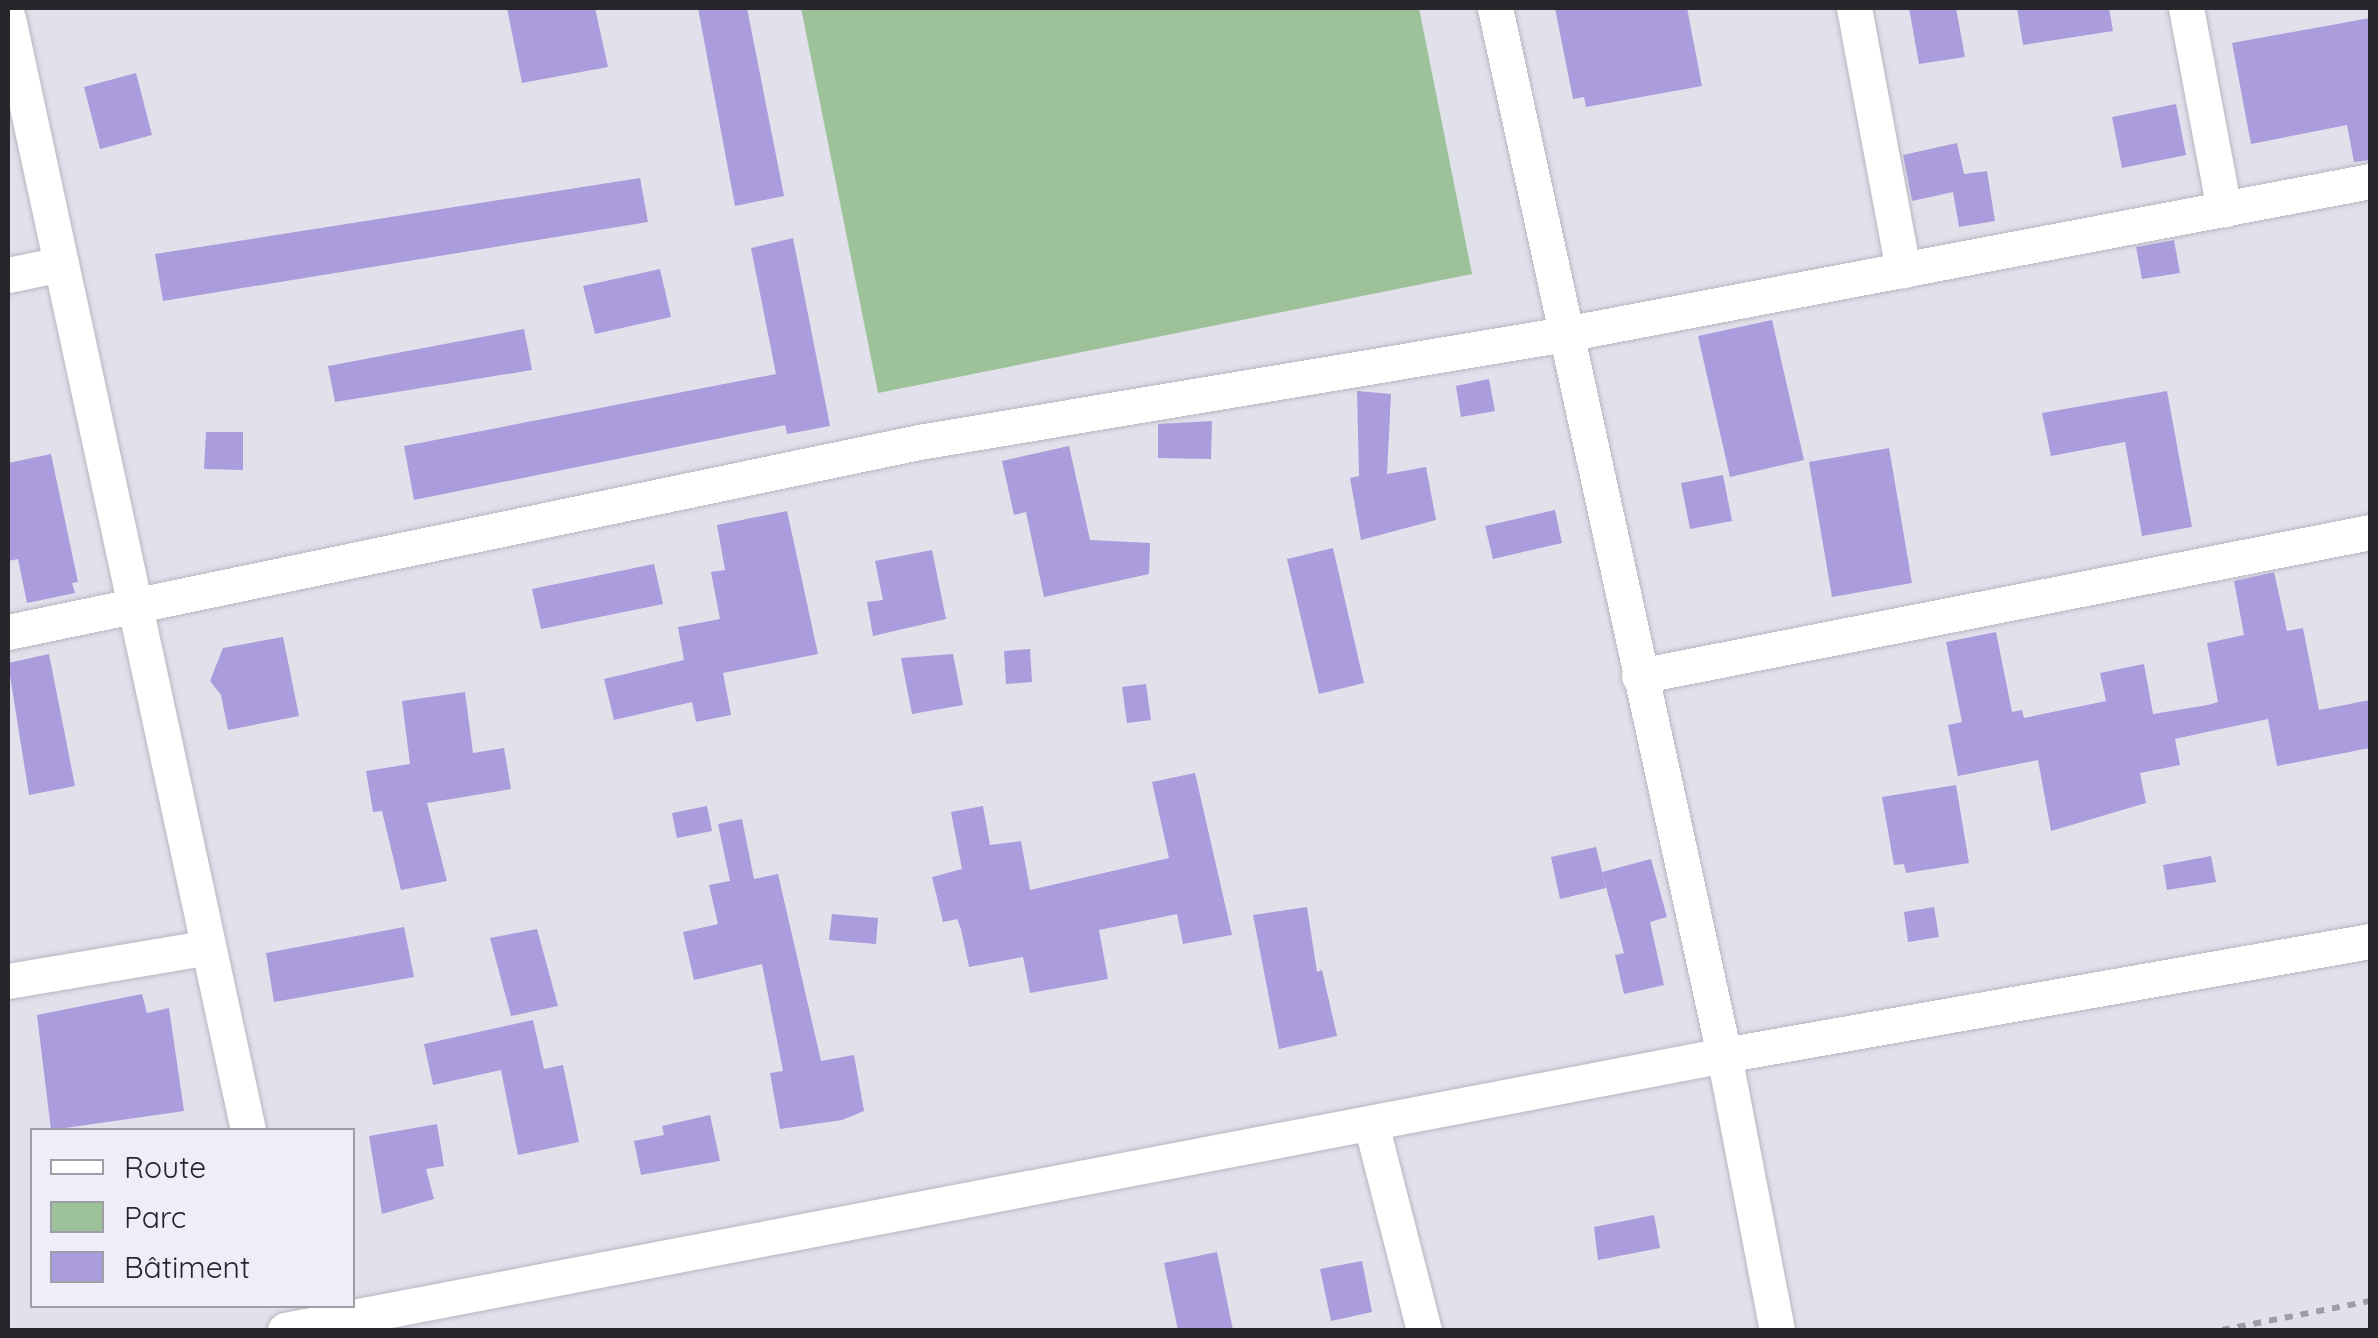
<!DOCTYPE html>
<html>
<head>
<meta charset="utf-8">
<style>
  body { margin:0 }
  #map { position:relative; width:2378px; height:1338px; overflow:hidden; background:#e0e1eb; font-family:Quicksand,sans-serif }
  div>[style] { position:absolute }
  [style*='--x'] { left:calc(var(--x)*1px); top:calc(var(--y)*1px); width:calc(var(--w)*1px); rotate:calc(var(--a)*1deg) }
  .green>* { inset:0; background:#9dc29a }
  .building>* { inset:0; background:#ab9cdd }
  .path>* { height:6px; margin-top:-3px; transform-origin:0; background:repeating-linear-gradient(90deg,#9d9da5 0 8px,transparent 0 16px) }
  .roads { filter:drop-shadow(0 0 2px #b6b7c1) drop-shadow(0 0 2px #b6b7c1) }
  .minor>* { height:35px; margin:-17.5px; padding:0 17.5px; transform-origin:17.5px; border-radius:17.5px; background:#fff }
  span { translate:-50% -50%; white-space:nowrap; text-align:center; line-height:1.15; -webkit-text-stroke:10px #edeef9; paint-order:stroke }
  .frame { position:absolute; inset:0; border:10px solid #27272b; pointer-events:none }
  .legend { position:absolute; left:30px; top:1128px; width:325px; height:180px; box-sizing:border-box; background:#edeef9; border:2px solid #9e9ea7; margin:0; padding:12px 18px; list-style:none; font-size:30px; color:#27272b }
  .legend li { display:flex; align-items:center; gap:20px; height:50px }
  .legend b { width:50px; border:2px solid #9e9ea7 }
</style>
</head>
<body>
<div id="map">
  <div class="green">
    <i style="clip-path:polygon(801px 8px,1419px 8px,1472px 274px,878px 393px)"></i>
  </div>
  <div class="building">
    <i style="clip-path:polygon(507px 8px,595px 8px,608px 67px,522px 83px)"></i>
    <i style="clip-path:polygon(698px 8px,747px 8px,784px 196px,735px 206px)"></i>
    <i style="clip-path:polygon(1555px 8px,1687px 8px,1702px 86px,1586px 107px,1584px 97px,1573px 99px)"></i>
    <i style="clip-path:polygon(1909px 8px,1956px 8px,1965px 57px,1919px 64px)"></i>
    <i style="clip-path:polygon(2017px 8px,2109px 8px,2113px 31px,2023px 45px)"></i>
    <i style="clip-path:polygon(2370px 18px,2370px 160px,2354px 162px,2347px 125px,2251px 144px,2232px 43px)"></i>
    <i style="clip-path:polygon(136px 73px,152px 135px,100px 149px,84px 87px)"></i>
    <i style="clip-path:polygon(2176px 104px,2186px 155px,2122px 168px,2112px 117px)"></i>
    <i style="clip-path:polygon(1957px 143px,1964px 174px,1987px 171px,1995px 221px,1959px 227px,1953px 192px,1912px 201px,1903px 155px)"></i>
    <i style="clip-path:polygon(640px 178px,648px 222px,163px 301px,155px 254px)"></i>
    <i style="clip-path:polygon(793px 238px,830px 426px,787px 434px,785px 425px,414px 500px,404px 446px,776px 374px,751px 248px)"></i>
    <i style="clip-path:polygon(2174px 240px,2180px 273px,2142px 279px,2136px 247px)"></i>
    <i style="clip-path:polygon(660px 269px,671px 317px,595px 334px,583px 286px)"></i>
    <i style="clip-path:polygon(1772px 320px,1804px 460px,1730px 477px,1698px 336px)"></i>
    <i style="clip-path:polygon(524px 329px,532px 370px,335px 402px,328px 366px)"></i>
    <i style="clip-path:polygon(1489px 379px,1495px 411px,1461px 417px,1456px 386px)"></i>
    <i style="clip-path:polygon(1357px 391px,1391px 394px,1387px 474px,1426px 467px,1436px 520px,1361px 540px,1350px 478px,1359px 476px)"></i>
    <i style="clip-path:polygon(2167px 391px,2192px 527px,2142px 536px,2125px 442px,2051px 456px,2042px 413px)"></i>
    <i style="clip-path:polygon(1212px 421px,1211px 459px,1158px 458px,1158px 424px)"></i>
    <i style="clip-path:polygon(206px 432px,243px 432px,243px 470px,204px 469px)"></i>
    <i style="clip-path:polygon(1069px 446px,1090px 540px,1150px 543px,1149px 574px,1044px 597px,1026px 512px,1014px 515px,1002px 461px)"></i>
    <i style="clip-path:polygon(1889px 448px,1912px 583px,1832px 597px,1809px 462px)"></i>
    <i style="clip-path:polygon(51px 454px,78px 582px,72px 583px,75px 593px,27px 603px,18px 559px,8px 561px,8px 463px)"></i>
    <i style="clip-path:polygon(1723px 475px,1732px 521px,1690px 529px,1681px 483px)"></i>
    <i style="clip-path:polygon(1555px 510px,1562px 543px,1493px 559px,1485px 526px)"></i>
    <i style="clip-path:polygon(787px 511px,818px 654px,723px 673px,731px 715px,696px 722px,692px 702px,614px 720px,604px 679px,684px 660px,678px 627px,720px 619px,711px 572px,725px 570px,717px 525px)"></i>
    <i style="clip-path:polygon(1333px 548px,1364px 683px,1319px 694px,1287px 559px)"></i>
    <i style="clip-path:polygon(932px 550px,946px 619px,873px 636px,867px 602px,883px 600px,875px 561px)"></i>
    <i style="clip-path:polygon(654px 564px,663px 604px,541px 629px,532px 589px)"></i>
    <i style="clip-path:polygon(2274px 572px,2287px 631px,2303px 628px,2319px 710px,2370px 700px,2370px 748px,2277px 766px,2268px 719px,2202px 733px,2175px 739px,2180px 765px,2140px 773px,2146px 803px,2051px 831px,2038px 760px,1958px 776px,1948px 725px,1962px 722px,1946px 642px,1996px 632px,2012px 712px,2022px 710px,2024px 718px,2106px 701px,2100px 673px,2144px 664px,2153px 714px,2208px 705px,2218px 702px,2207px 643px,2244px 635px,2234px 581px)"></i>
    <i style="clip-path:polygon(283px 637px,299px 716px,228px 730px,221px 695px,210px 681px,223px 648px)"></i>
    <i style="clip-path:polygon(1030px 649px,1032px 682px,1006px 684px,1004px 651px)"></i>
    <i style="clip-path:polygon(49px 654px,75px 786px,29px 795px,8px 663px)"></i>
    <i style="clip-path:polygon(953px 654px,963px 705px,912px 714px,901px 658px)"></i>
    <i style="clip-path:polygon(1146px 684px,1151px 720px,1127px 723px,1122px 687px)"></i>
    <i style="clip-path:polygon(465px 692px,473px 753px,504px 748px,511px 789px,427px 803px,447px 881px,401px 890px,382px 811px,373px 812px,366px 771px,410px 764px,402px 701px)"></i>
    <i style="clip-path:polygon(1195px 773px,1232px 935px,1183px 944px,1177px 914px,1099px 930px,1108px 979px,1030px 993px,1023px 957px,969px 967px,961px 929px,957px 919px,943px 922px,932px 877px,962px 869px,951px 812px,983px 806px,990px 845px,1021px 841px,1030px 890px,1169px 858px,1152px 782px)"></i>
    <i style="clip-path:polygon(1956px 785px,1969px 863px,1906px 873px,1904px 864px,1894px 865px,1882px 797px)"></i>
    <i style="clip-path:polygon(707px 806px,712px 831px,677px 838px,672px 813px)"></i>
    <i style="clip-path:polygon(742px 819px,754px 879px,778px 874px,821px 1061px,854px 1055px,864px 1111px,842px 1120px,780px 1129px,770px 1073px,783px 1071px,762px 964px,694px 980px,683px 932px,718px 924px,709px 885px,730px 881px,718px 824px)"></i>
    <i style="clip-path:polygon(1596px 847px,1606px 888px,1560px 899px,1551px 857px)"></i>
    <i style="clip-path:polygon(2211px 856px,2216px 882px,2167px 890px,2163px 865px)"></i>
    <i style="clip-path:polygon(1651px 859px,1667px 917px,1650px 922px,1664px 985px,1624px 994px,1615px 955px,1624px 953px,1602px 872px)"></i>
    <i style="clip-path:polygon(1307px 907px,1317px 972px,1322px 970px,1337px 1036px,1279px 1049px,1253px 915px)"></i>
    <i style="clip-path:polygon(1934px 907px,1939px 937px,1908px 942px,1904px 912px)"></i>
    <i style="clip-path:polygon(832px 914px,878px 918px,876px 944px,829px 940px)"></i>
    <i style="clip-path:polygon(404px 927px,414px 977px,274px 1002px,266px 953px)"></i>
    <i style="clip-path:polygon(537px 929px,558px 1006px,511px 1016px,490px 938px)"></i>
    <i style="clip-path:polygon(142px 994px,147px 1013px,169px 1008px,184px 1111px,51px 1130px,37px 1015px)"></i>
    <i style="clip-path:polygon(533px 1020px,544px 1069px,563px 1065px,579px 1142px,518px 1155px,501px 1070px,433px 1085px,424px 1044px)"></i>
    <i style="clip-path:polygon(710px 1115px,720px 1161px,641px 1175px,634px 1141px,664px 1135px,662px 1126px)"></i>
    <i style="clip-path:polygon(437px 1124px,444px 1166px,426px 1169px,434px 1199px,382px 1214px,369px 1136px)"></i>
    <i style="clip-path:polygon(1654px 1215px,1660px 1248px,1598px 1260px,1594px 1227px)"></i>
    <i style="clip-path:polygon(1217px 1252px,1233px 1330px,1178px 1330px,1164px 1263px)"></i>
    <i style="clip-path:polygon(1362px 1261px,1372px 1312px,1331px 1321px,1320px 1269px)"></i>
  </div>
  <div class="path">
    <i style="--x:2222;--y:1330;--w:151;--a:-11.1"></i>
  </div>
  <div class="roads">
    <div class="minor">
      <i style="--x:1495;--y:8;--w:1072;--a:77.66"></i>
      <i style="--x:1724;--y:1055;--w:280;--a:79.1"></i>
      <i style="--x:1854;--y:8;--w:267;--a:79.4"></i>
      <i style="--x:2186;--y:8;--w:205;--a:79.3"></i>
      <i style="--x:8;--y:18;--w:1138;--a:77.82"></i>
      <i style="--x:8;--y:275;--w:54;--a:-11.7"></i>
      <i style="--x:8;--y:632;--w:931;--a:-11.78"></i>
      <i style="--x:919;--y:442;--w:655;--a:-9.49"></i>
      <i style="--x:1565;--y:334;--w:819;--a:-10.76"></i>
      <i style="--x:1639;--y:676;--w:745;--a:-11.14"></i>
      <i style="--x:8;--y:981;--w:203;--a:-9.6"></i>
      <i style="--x:1371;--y:1124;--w:213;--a:75.6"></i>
      <i style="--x:285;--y:1330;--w:1465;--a:-10.82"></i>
      <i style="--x:1724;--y:1055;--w:656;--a:-10.01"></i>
    </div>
  </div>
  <div class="frame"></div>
  <ul class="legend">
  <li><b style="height:12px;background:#fff"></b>Route</li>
  <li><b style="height:28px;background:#9dc29a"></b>Parc</li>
  <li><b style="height:28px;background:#ab9cdd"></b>Bâtiment</li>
  </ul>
</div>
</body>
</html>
